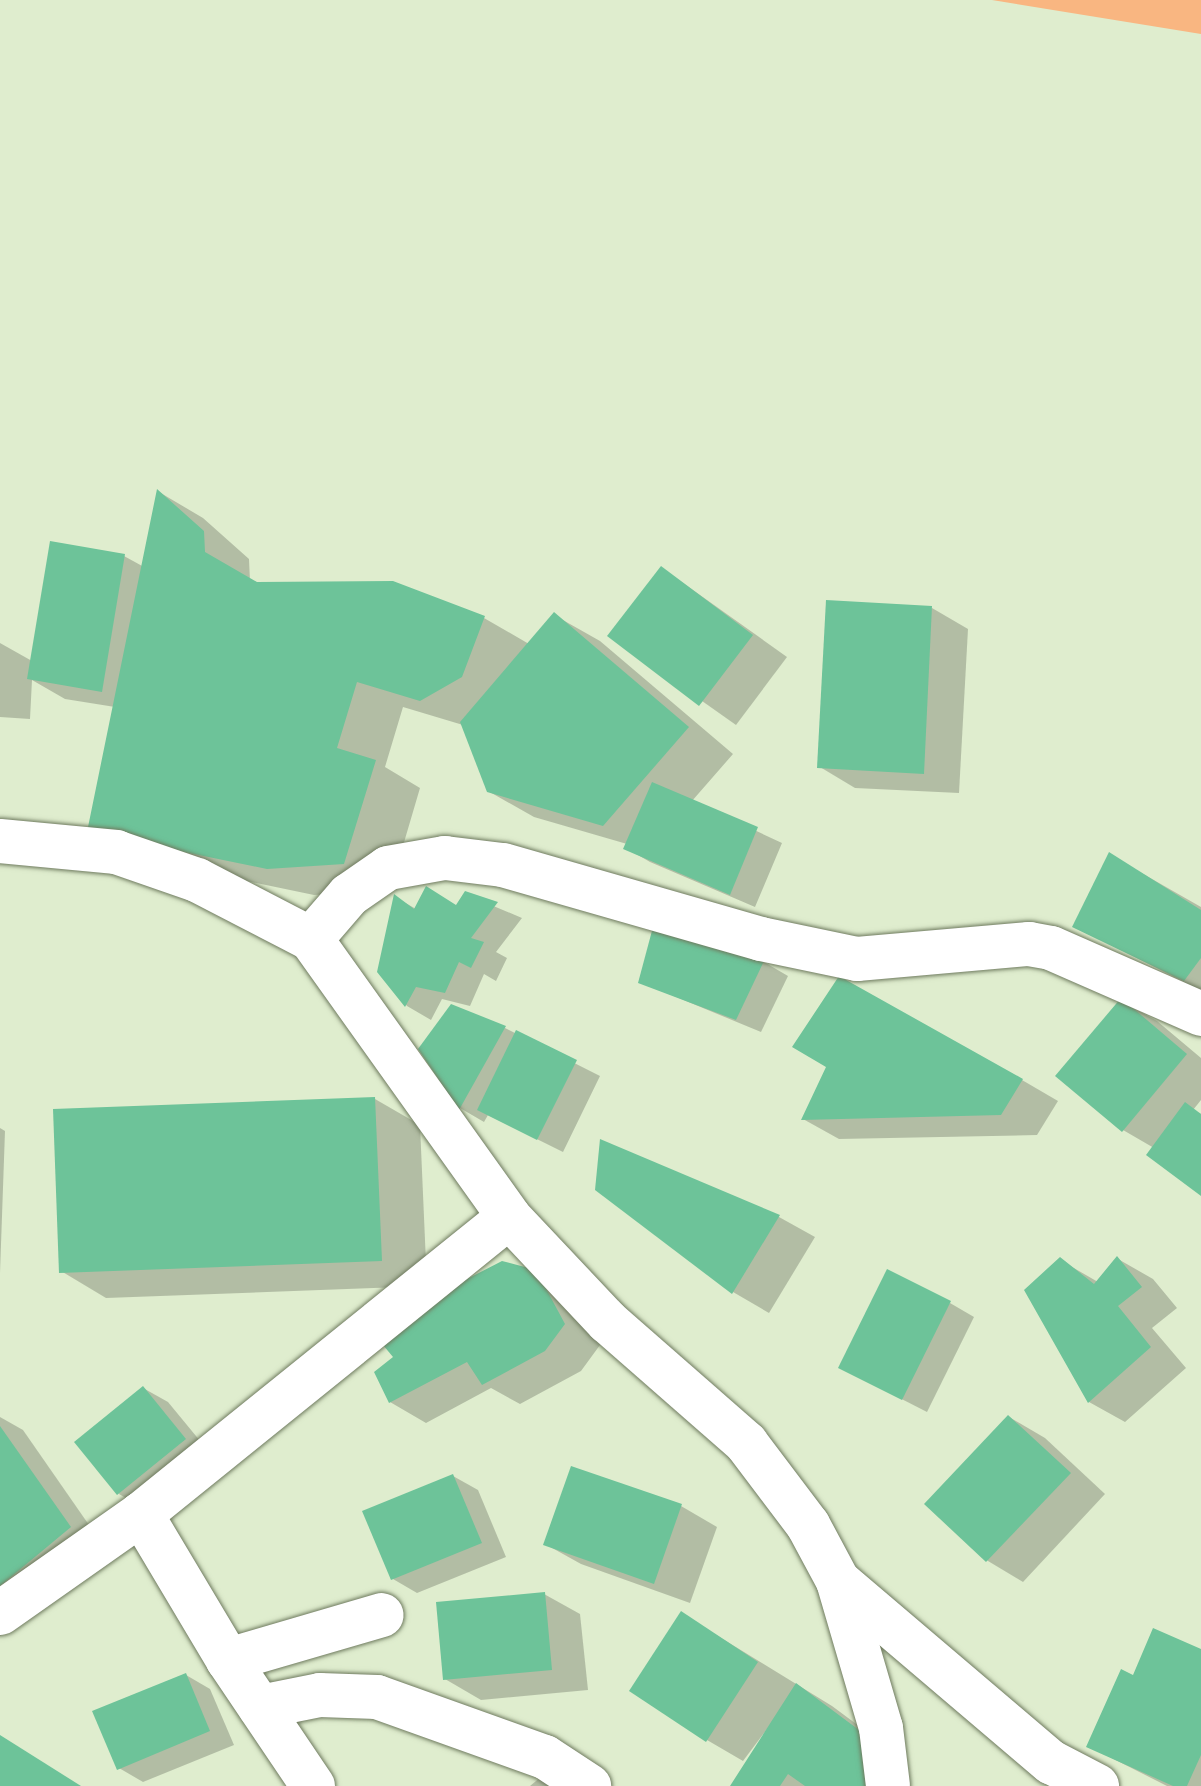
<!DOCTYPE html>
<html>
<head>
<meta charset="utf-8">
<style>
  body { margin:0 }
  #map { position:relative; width:1201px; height:1786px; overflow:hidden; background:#dfedce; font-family:"Public Sans",sans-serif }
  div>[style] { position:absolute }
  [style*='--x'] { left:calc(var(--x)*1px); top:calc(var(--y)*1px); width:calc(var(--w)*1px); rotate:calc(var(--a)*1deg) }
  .green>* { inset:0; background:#f9b681 }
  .shadow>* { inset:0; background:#0003 }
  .building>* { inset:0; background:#6dc399 }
  .roads { filter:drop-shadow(0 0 2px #6f7b5f) drop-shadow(0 0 2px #6f7b5f) }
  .minor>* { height:44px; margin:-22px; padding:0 22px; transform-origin:22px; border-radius:22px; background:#fff }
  span { translate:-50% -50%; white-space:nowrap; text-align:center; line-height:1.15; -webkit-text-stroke:8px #fff; paint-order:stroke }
</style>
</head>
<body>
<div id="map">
  <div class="green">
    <i style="clip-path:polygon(992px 0,1201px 0,1201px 34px)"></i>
  </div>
  <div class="shadow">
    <i style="clip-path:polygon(159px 492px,203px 518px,249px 559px,250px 581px,256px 584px,484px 618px,529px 644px,554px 615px,600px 641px,733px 754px,692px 801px,782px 843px,755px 907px,650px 862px,626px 848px,627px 844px,534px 817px,488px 791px,463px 725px,403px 707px,385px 767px,420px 788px,390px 890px,314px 895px,135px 858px,115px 707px,65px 699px,32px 680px,30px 719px,0 717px,0 643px,32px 661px,124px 556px,144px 567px)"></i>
    <i style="clip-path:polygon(662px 568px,787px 657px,736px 725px,610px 636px)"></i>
    <i style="clip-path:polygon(932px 608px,968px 629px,959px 793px,855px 788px,820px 767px)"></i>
    <i style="clip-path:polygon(1110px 855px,1201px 907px,1201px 991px,1075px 926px)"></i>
    <i style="clip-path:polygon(465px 894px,522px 918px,496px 952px,507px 958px,496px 981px,484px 974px,470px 1006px,442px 999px,431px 1020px,407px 1006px,379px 972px,395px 897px,416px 909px,457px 907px)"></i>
    <i style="clip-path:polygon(654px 930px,764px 962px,788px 976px,761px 1032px,640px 982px)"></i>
    <i style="clip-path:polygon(1121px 1001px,1157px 1021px,1201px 1058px,1201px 1100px,1193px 1110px,1201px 1114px,1201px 1194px,1154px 1148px,1123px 1130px)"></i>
    <i style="clip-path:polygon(505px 1028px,600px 1076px,563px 1152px,488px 1115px,484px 1122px,460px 1108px,420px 1049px)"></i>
    <i style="clip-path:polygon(829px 1066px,1022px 1080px,1058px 1101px,1037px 1135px,839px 1139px,803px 1119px)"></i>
    <i style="clip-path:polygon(375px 1099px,420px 1125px,427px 1286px,106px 1298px,61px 1271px)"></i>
    <i style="clip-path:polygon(0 1128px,5px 1131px,0 1273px)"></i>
    <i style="clip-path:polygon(602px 1142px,779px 1217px,815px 1237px,769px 1313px,733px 1292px,597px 1189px)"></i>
    <i style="clip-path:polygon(1118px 1259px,1153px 1279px,1177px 1308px,1152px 1328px,1186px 1368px,1125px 1422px,1089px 1402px,1060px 1260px,1098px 1282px)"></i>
    <i style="clip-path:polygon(503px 1264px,572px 1293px,600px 1345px,581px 1371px,520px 1404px,491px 1388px,426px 1423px,390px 1402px)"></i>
    <i style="clip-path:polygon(950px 1303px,974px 1317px,927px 1412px,841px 1368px)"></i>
    <i style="clip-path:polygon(143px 1388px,168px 1402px,210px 1453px,143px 1508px,119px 1494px)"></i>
    <i style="clip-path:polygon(0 1417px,23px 1430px,105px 1548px,0 1636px)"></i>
    <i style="clip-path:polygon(1009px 1417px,1045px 1438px,1105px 1494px,1023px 1582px,988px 1561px,927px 1504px)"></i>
    <i style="clip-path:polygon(453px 1476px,478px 1490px,506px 1557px,417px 1593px,393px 1579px)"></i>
    <i style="clip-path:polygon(681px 1506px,717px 1527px,690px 1603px,581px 1564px,545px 1544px)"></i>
    <i style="clip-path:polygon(544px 1594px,580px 1614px,588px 1690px,481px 1700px,445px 1679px)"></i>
    <i style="clip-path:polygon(682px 1614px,832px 1706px,902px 1758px,903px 1786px,732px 1786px,776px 1717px,743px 1761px,707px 1740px)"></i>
    <i style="clip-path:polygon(1201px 1652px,1201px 1786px,1167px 1786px,1088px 1746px,1134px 1677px)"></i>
    <i style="clip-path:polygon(186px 1675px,210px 1689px,234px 1745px,143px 1782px,119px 1768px)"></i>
    <i style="clip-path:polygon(548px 1771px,574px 1786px,530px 1786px)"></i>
  </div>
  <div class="building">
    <i style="clip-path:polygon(157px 489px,204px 531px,205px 552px,257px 582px,393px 581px,485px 616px,462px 677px,420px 701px,357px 682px,337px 748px,376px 760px,344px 864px,267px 869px,87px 832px)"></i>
    <i style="clip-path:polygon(50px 541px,125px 554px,102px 692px,27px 679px)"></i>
    <i style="clip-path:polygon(661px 566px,753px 635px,699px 706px,607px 636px)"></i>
    <i style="clip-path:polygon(826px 600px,932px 606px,924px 774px,817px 768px)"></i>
    <i style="clip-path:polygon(554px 612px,689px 727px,603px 826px,487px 792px,460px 722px)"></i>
    <i style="clip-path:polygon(652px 782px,758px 827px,730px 895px,623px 849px)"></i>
    <i style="clip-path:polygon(1109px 852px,1201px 910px,1201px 958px,1184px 981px,1072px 927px)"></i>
    <i style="clip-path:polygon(426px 886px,456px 905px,465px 891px,498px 902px,471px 938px,484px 942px,471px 968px,459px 962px,445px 993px,416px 987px,405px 1007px,377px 972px,394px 894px,414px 909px)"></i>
    <i style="clip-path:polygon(653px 927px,764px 961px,736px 1020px,638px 983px)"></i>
    <i style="clip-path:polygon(839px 976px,1023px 1079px,1001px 1115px,801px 1120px,826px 1067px,792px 1047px)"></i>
    <i style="clip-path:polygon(1121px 998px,1187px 1054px,1122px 1132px,1055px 1076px)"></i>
    <i style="clip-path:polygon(451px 1004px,506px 1026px,459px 1110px,418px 1049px)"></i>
    <i style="clip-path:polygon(516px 1030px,577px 1060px,537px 1140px,477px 1110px)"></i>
    <i style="clip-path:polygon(375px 1097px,382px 1261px,59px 1273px,53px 1109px)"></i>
    <i style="clip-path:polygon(1185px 1102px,1201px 1114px,1201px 1196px,1146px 1155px)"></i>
    <i style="clip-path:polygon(600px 1139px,780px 1215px,732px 1294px,595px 1190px)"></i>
    <i style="clip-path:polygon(1117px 1256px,1142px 1287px,1118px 1306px,1151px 1347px,1088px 1403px,1024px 1290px,1060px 1257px,1094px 1284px)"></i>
    <i style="clip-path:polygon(502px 1261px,536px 1270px,565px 1324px,545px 1351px,482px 1385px,467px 1362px,389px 1403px,374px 1372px,393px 1357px,383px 1345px,434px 1296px)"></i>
    <i style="clip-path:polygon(887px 1269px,951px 1301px,902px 1400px,838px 1368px)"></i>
    <i style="clip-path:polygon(143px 1386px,186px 1439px,117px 1495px,74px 1442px)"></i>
    <i style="clip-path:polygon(1008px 1415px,1071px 1473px,986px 1562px,924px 1504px)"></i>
    <i style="clip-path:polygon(0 1426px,71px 1527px,0 1586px)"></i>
    <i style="clip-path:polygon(571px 1466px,682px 1504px,654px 1584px,543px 1545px)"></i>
    <i style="clip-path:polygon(453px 1474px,482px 1543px,391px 1580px,362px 1511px)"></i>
    <i style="clip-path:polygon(545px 1592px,552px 1670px,443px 1680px,436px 1602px)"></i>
    <i style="clip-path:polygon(681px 1611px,758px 1662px,706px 1742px,629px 1691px)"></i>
    <i style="clip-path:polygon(1153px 1628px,1201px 1649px,1201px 1755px,1187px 1786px,1173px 1786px,1086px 1747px,1121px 1669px,1133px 1675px)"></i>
    <i style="clip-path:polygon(186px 1673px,210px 1731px,117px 1770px,92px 1711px)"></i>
    <i style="clip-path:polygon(796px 1683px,867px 1736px,869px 1786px,805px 1786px,788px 1774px,780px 1786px,730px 1786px)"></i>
    <i style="clip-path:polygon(0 1735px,81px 1786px,0 1786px)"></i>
  </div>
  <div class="roads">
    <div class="minor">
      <i style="--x:0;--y:841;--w:117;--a:5.4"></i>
      <i style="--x:116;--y:852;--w:86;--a:19.1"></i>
      <i style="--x:197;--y:880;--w:128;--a:27.4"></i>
      <i style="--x:311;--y:939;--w:341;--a:54.5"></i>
      <i style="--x:509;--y:1217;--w:473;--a:141.1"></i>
      <i style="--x:141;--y:1514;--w:172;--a:144.9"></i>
      <i style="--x:311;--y:939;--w:58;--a:-49.2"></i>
      <i style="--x:349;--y:895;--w:47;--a:-34.7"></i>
      <i style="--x:388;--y:868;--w:58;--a:-10"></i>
      <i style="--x:445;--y:858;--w:58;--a:6.9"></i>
      <i style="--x:503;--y:865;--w:268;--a:16"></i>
      <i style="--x:761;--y:939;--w:98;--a:11.8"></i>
      <i style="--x:857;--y:959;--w:173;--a:-5"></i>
      <i style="--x:1029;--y:944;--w:22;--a:10"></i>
      <i style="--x:1051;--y:948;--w:164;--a:23.7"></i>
      <i style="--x:509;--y:1217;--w:144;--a:46.7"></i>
      <i style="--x:608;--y:1322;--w:184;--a:41.2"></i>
      <i style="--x:746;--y:1443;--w:103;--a:52.9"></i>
      <i style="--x:808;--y:1525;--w:64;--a:61.8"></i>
      <i style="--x:838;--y:1581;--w:280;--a:40.4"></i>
      <i style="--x:1051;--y:1762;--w:52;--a:27.6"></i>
      <i style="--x:141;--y:1514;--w:170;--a:59.2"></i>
      <i style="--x:228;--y:1660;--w:152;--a:56"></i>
      <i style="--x:838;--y:1581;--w:153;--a:73.7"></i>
      <i style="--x:881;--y:1728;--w:58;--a:83.1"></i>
      <i style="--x:228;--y:1660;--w:160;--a:-16.3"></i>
      <i style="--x:260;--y:1707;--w:61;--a:-11.3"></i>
      <i style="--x:320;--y:1695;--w:57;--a:2"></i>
      <i style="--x:377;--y:1697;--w:178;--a:19.7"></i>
      <i style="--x:545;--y:1757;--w:53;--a:33.4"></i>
    </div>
  </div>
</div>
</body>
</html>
